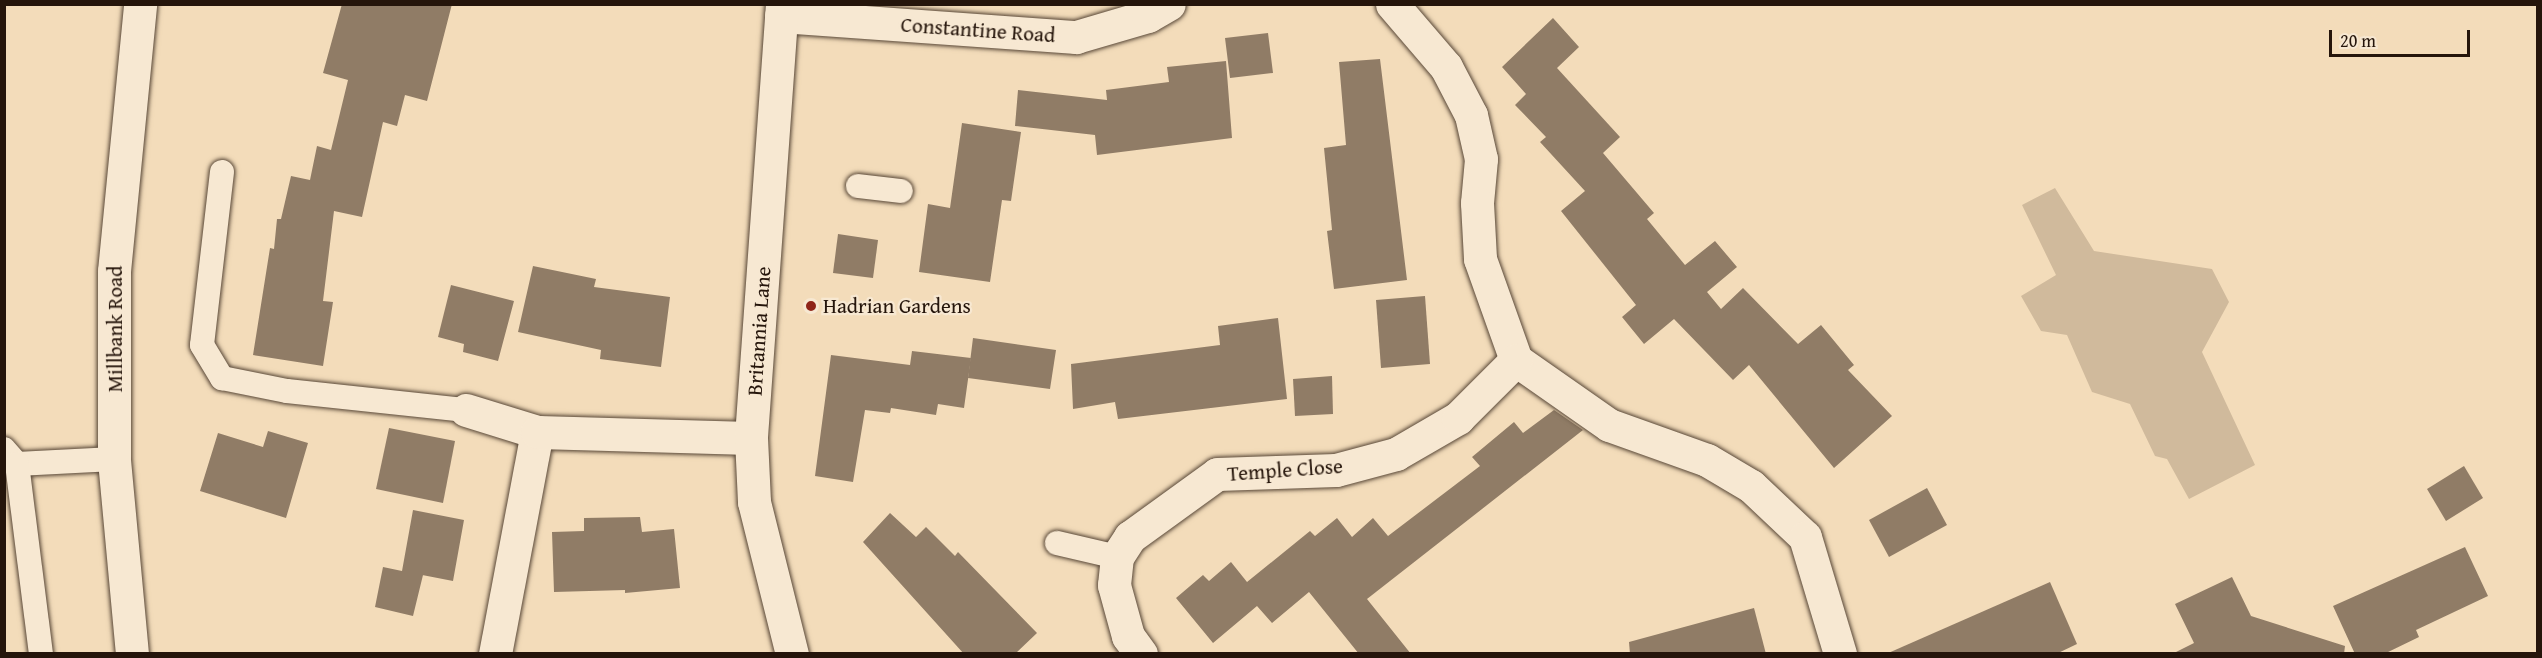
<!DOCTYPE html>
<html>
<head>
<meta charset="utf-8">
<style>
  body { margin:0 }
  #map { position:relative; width:2542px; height:658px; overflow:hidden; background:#f3dcba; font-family:"Gentium Book Plus",serif }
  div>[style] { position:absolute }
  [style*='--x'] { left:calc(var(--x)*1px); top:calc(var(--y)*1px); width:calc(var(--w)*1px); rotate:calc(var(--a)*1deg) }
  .green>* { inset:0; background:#d0ba9c }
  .building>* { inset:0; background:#907c66 }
  .roads { filter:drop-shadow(0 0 2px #584737) drop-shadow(0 0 2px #584737) }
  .service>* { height:24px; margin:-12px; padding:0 12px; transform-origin:12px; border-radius:12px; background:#f7e8d2 }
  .minor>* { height:33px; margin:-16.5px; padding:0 16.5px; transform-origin:16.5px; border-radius:16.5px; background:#f7e8d2 }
  .tertiary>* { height:33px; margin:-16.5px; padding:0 16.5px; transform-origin:16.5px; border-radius:16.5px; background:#f7e8d2 }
  .dots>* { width:16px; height:16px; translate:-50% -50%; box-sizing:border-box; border:3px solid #f7e8d2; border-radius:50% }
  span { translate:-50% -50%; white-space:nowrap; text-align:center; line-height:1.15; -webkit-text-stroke:4.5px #f7e8d2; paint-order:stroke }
  .street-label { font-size:21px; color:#25150b }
  .poi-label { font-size:21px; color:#25150b }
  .left { translate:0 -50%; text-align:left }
  .frame { position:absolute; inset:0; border:6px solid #25150b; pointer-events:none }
  .scale { position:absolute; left:2329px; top:30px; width:141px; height:27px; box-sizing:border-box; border:3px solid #25150b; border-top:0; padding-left:8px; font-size:18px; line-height:21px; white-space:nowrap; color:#25150b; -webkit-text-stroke:4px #f7e8d2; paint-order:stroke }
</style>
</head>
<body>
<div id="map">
  <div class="green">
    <i style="clip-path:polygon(2055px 188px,2094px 251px,2212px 269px,2229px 302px,2202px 352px,2255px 465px,2189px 499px,2167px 459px,2155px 456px,2130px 404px,2092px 392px,2067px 335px,2041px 331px,2021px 296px,2056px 275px,2022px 205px)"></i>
  </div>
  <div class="building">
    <i style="clip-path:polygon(342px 4px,452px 4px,427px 101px,405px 95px,397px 126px,383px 122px,362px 217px,334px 211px,323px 301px,333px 302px,323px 366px,253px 355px,270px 248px,274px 249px,277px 219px,281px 219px,291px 176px,310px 180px,317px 146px,331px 150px,348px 80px,323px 73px)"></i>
    <i style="clip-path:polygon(1553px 18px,1579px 47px,1557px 68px,1620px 137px,1603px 153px,1654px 213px,1647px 219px,1685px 265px,1715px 241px,1737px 267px,1707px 292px,1721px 309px,1743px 288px,1798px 344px,1821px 325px,1854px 365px,1848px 370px,1892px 416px,1834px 468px,1749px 365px,1733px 380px,1674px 319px,1644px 344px,1622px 317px,1636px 305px,1561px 211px,1585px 191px,1540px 142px,1546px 137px,1515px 105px,1526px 94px,1502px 67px)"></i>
    <i style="clip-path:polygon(1268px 33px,1273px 73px,1230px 78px,1225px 38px)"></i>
    <i style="clip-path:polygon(1380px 59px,1407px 280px,1334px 289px,1327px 231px,1332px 230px,1324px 148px,1346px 145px,1339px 62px)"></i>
    <i style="clip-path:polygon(1226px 61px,1232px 138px,1097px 155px,1095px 135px,1015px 126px,1018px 90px,1107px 100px,1106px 90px,1169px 82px,1167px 67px)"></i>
    <i style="clip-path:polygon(962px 123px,1021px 132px,1011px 201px,1002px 200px,990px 282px,919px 272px,928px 204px,950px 208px)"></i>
    <i style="clip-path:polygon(838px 234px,878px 240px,873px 278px,833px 273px)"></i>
    <i style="clip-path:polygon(533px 266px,596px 279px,594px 287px,670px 297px,661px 367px,600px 359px,601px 350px,518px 332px)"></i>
    <i style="clip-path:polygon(451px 285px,514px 301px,498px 361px,463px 352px,464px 344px,438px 337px)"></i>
    <i style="clip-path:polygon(1425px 296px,1430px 364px,1381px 368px,1376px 300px)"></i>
    <i style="clip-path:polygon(1278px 318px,1287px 399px,1118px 419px,1115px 402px,1073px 409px,1071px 364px,1220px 345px,1218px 326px)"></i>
    <i style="clip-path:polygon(973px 338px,1056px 350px,1050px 389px,968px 378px)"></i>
    <i style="clip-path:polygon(912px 351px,971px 358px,964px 408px,938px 404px,936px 415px,891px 408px,890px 413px,865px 410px,853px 482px,815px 476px,831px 355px,910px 365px)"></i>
    <i style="clip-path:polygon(1332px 376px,1333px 414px,1295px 416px,1293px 379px)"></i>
    <i style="clip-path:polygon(1554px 410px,1583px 430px,1367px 599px,1411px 654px,1359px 654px,1309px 592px,1272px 623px,1257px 606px,1213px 643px,1176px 598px,1203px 575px,1209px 581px,1231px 562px,1247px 582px,1310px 531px,1315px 536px,1337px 518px,1352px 537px,1373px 518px,1388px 536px,1480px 466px,1472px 457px,1514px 422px,1523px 433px)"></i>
    <i style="clip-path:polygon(389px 428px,455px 441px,443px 503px,376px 489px)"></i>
    <i style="clip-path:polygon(268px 431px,308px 443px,286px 518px,200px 491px,218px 433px,263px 447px)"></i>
    <i style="clip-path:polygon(2464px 466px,2483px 498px,2446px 521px,2427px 489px)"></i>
    <i style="clip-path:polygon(1927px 488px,1947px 525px,1889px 557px,1869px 520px)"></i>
    <i style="clip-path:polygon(413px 510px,464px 520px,453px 581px,412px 573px,423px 575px,413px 616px,375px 607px,383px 567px,402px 571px)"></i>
    <i style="clip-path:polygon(890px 513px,916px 537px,926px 527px,955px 556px,958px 552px,1037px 633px,1015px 654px,964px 654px,863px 542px)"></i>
    <i style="clip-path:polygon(640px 517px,642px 532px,674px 529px,680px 588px,625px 593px,625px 590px,554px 592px,552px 532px,584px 531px,584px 518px)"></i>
    <i style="clip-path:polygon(2465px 547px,2488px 596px,2416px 630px,2419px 637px,2384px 654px,2355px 654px,2333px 606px)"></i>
    <i style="clip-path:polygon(2232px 577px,2251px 616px,2345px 646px,2344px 654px,2172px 654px,2194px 643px,2175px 604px)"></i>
    <i style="clip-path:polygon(2050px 582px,2077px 644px,2056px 654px,1886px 654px)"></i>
    <i style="clip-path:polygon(1754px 608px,1766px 654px,1630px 654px,1629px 642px)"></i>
  </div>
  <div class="roads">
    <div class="service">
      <i style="--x:222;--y:172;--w:174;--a:96.6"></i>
      <i style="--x:202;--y:345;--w:39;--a:59"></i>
      <i style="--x:222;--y:378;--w:66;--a:11.3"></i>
      <i style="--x:287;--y:391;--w:180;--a:6.1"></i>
      <i style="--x:858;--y:186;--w:43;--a:6.6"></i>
      <i style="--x:4;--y:449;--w:20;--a:49"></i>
      <i style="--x:17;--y:464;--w:97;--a:-3"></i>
      <i style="--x:17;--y:464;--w:192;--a:82.8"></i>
      <i style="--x:1057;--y:543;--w:62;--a:13.1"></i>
    </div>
    <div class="minor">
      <i style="--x:1392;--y:4;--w:83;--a:49.4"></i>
      <i style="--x:1446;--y:67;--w:54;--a:62.5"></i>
      <i style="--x:1471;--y:115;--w:45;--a:77.2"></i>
      <i style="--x:1481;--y:159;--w:44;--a:95.2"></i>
      <i style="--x:1477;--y:203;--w:56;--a:86.9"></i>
      <i style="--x:1480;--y:259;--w:107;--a:70.4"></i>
      <i style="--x:1516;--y:360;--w:113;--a:35"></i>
      <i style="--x:1609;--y:425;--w:104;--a:19.7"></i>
      <i style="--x:1707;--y:460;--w:51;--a:30.6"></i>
      <i style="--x:1751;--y:486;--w:74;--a:43.4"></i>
      <i style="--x:1805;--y:537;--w:122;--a:73.3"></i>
      <i style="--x:781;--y:16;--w:296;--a:4.1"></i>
      <i style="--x:1076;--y:37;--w:75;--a:-16.3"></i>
      <i style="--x:1148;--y:16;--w:24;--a:-30"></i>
      <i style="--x:466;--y:410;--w:74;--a:17.2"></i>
      <i style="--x:132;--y:654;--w:196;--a:-95.3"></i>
      <i style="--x:114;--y:459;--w:188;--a:-90"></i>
      <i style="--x:114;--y:271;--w:268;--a:-84.4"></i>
      <i style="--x:495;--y:654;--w:226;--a:-79.3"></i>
      <i style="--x:537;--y:432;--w:214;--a:1.6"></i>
      <i style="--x:1141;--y:654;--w:22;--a:-126"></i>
      <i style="--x:1128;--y:636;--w:53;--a:-105.4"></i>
      <i style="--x:1114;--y:585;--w:28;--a:-84"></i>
      <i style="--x:1117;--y:557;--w:24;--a:-57"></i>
      <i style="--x:1130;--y:537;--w:107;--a:-35.9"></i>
      <i style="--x:1217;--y:474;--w:119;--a:-1.9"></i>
      <i style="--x:1336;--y:470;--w:62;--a:-14.9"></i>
      <i style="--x:1396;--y:454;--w:72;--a:-30.1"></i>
      <i style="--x:1458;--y:418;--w:82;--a:-45"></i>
    </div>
    <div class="tertiary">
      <i style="--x:782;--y:4;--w:435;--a:94.1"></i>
      <i style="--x:751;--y:438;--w:64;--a:87.3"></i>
      <i style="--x:754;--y:502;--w:157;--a:76"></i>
    </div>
  </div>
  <div class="dots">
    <i style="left:811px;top:306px;background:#8f2418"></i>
  </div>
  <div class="street-label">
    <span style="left:978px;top:30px;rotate:4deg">Constantine Road</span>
    <span style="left:115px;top:329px;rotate:-90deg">Millbank Road</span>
    <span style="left:759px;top:331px;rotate:-86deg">Britannia Lane</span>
    <span style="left:1285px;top:470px;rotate:-4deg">Temple Close</span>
  </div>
  <div class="poi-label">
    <span class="left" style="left:823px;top:306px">Hadrian Gardens</span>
  </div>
  <div class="frame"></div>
  <div class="scale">20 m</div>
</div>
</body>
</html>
